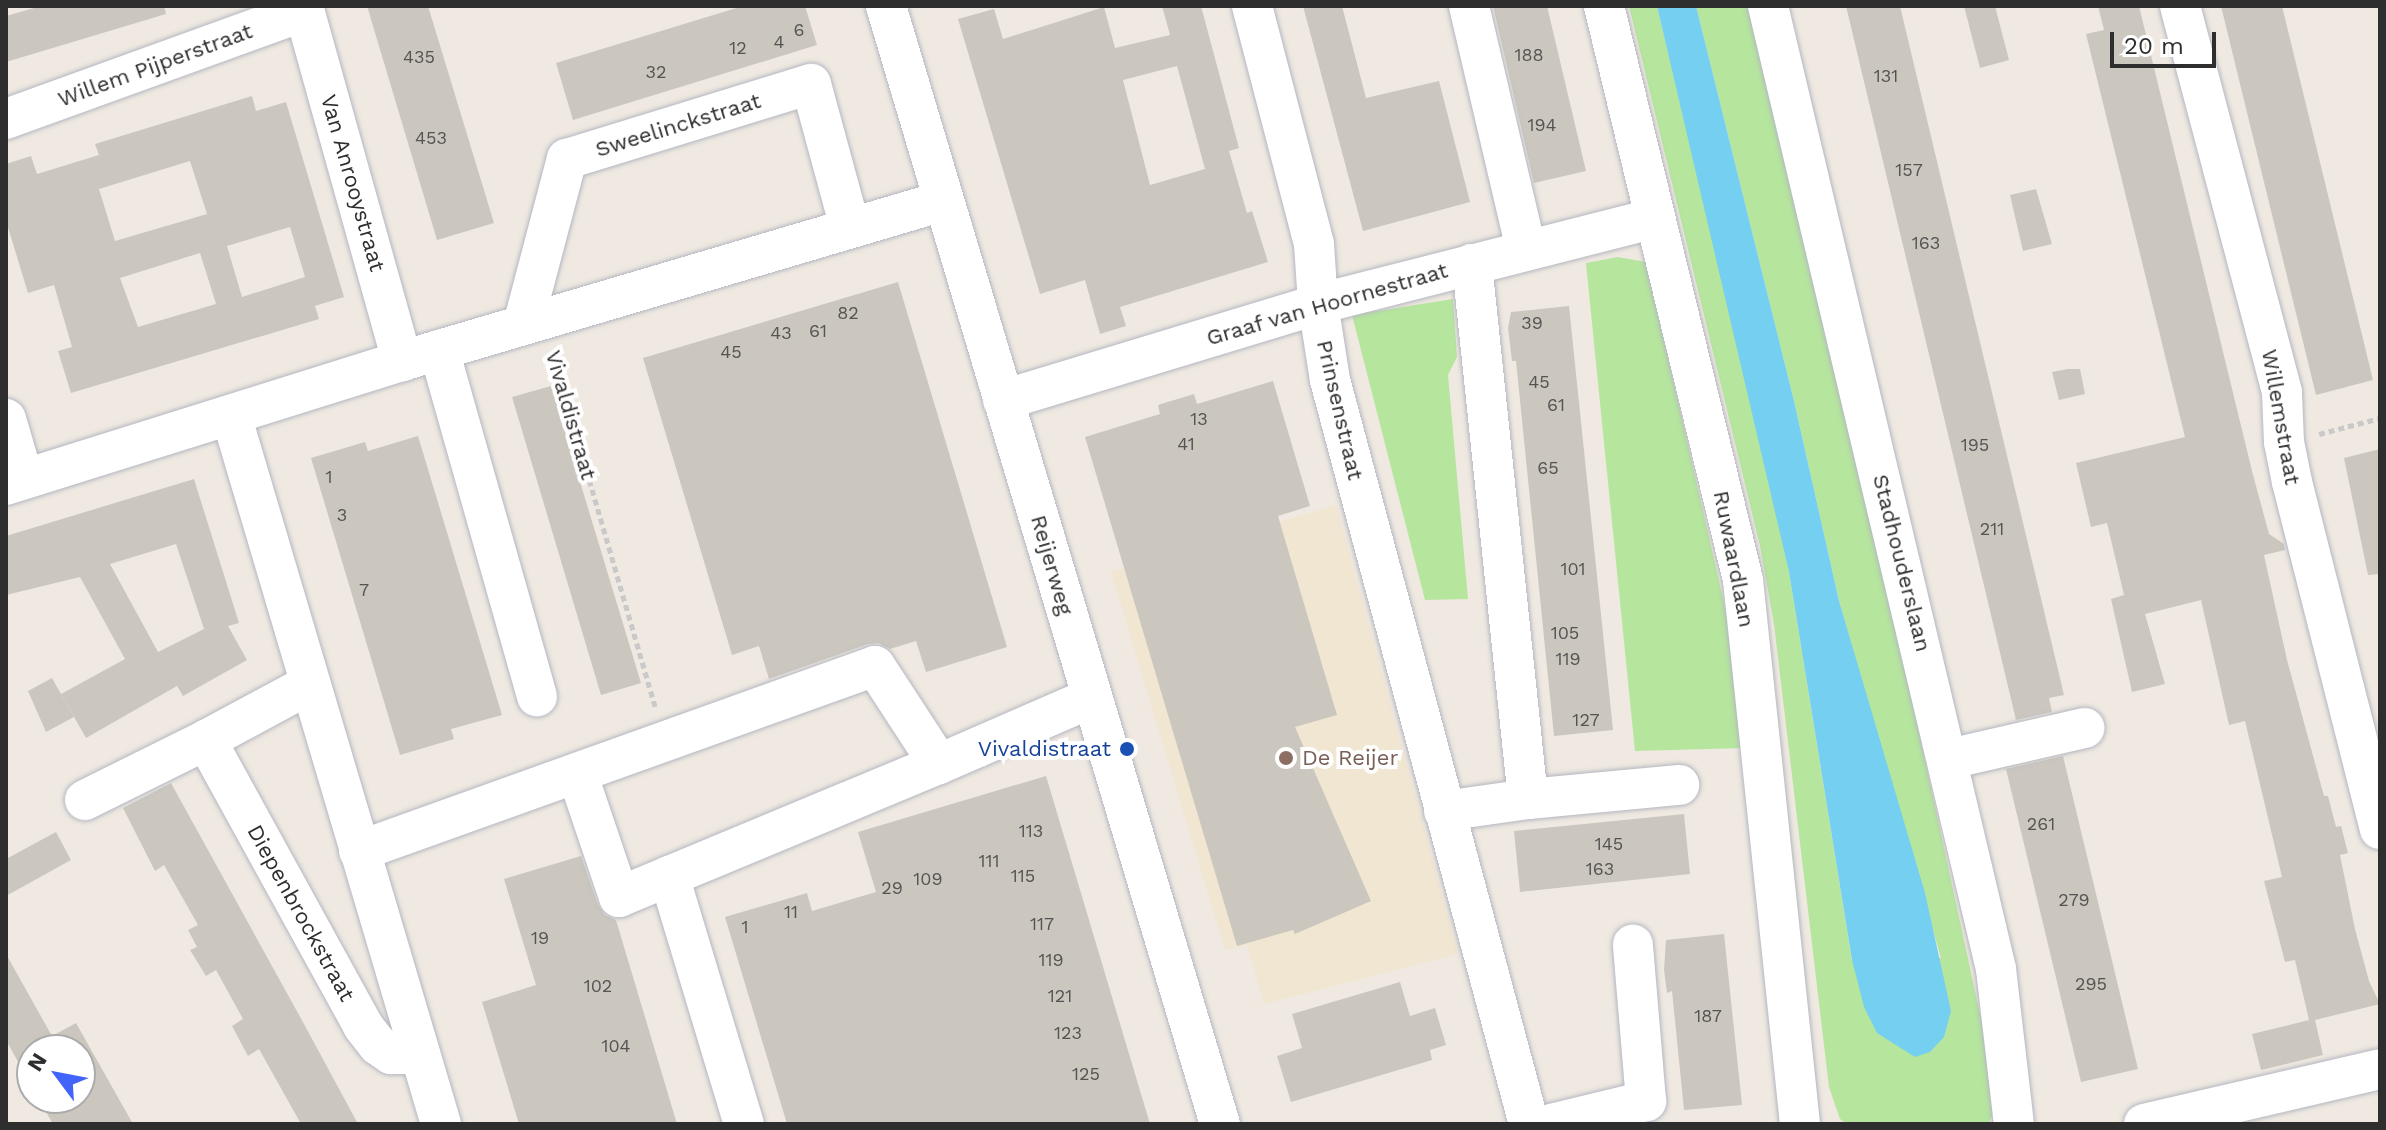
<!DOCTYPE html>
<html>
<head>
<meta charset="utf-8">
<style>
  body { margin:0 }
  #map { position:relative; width:2386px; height:1130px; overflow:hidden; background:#efe9e1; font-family:"Work Sans",sans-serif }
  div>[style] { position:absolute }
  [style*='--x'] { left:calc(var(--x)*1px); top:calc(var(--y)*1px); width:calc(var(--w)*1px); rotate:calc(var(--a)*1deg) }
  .education>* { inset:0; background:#f0e6d1 }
  .green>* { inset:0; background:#b6e59e }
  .water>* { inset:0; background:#75cff0 }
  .building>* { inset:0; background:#cbc7bf }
  .path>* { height:5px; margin-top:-2.5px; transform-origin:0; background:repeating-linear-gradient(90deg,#c9c9c9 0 6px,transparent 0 10px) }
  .roads { filter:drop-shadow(0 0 2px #b4b7c1) drop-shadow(0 0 2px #b4b7c1) }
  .minor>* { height:40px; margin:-20px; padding:0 20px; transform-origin:20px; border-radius:20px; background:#fff }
  .dots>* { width:22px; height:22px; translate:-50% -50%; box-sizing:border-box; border:4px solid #fff; border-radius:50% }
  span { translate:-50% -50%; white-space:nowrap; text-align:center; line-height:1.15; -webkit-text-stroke:8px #fff; paint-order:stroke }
  .number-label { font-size:18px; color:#555452 }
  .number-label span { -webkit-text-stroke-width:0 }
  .street-label { font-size:22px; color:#2e2e2e }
  .transit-label { font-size:22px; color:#164399 }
  .right { translate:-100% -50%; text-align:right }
  .education-label { font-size:22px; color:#785e54 }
  .left { translate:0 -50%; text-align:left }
  .frame { position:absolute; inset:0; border:8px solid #2e2e2e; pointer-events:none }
  .north { position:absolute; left:16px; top:1034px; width:80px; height:80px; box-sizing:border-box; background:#fff; border:2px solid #ababab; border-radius:50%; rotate:302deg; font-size:22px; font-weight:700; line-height:32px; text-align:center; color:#2e2e2e }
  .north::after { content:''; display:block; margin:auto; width:28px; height:36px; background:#4264fb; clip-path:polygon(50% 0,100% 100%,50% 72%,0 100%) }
  .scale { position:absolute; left:2110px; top:32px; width:106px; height:36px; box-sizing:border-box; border:4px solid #2e2e2e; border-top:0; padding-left:10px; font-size:24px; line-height:28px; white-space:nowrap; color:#2e2e2e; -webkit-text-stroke:6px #fff; paint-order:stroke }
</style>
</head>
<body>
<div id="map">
  <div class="education">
    <i style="clip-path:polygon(1336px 505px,1458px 954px,1264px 1004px,1247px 945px,1225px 950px,1111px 572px)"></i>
  </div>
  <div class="green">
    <i style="clip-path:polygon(1629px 6px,1657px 6px,1761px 444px,1789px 572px,1852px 961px,1941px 958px,1839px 601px,1794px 401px,1696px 6px,1750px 6px,1911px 695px,1989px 1056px,1998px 1105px,1988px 1124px,1847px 1124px,1840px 1119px,1829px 1087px,1774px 624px,1760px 546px)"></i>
    <i style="clip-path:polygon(1618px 257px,1646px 262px,1728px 620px,1744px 748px,1635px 751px,1586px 263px)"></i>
    <i style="clip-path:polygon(1453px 299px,1457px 357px,1448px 375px,1468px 599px,1425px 600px,1352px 315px)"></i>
  </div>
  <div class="water">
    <i style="clip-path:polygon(1657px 6px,1696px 6px,1794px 401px,1839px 601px,1925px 893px,1951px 1011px,1944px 1037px,1930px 1052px,1915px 1057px,1877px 1033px,1864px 1007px,1852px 960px,1789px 572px)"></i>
  </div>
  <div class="building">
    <i style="clip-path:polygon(41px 6px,164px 6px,166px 14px,6px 62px,6px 16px)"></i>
    <i style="clip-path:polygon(367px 6px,428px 6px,494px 223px,437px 240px)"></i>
    <i style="clip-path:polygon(743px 6px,805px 6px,817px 45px,573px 120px,556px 63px)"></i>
    <i style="clip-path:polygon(evenodd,1162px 6px,1201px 6px,1239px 148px,1229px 151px,1247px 213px,1252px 211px,1268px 262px,1120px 307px,1126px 326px,1100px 334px,1085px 280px,1040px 294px,958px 19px,994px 9px,1003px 39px,1104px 7px,1115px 48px,1170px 35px,1162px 6px,1177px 66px,1205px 169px,1150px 185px,1123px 80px,1177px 66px)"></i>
    <i style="clip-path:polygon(1303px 6px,1342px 6px,1366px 98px,1439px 81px,1470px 202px,1363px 231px)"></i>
    <i style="clip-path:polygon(1493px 6px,1547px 6px,1586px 171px,1534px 183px)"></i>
    <i style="clip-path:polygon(1846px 6px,1900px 6px,2064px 695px,2049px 698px,2052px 712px,2016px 720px)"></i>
    <i style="clip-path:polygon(1964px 6px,1995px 6px,2009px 60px,1980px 68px)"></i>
    <i style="clip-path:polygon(2098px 6px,2139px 6px,2252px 471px,2269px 534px,2284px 544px,2285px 550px,2264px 555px,2287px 660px,2324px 796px,2328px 796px,2336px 827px,2341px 826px,2348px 853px,2340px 855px,2355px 929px,2369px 981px,2380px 1004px,2315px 1020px,2323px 1055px,2261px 1070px,2252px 1034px,2309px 1020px,2295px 960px,2285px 962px,2264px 881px,2282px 877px,2245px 721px,2229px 725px,2201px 600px,2145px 614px,2165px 684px,2132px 692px,2111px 599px,2124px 595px,2107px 523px,2091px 527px,2076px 463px,2185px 437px,2086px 34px,2104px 30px)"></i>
    <i style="clip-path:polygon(2221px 6px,2282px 6px,2373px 380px,2316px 395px)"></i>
    <i style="clip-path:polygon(evenodd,252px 96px,256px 111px,286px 102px,344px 297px,315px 306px,319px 319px,71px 393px,58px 351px,72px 347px,54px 285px,28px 293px,6px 221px,6px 164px,31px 156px,37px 174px,99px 155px,95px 144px,252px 96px,190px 161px,207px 214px,115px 241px,99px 189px,190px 161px,252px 96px,290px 227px,305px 277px,242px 297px,227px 246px,290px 227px,252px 96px,200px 253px,216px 304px,138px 327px,120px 278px,200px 253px)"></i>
    <i style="clip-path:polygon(2036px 189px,2052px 244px,2023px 251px,2010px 195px)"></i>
    <i style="clip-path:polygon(898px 282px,1007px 647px,926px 672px,916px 641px,890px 649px,878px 643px,868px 644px,769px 679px,759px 646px,732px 655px,643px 358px)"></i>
    <i style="clip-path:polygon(1569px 306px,1613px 730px,1554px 736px,1516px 361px,1512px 361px,1508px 328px,1511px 312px)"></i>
    <i style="clip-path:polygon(2068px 369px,2080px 369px,2085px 394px,2059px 400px,2052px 372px)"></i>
    <i style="clip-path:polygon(1273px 381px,1310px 506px,1278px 516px,1337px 715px,1295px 727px,1371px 901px,1295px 934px,1293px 930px,1237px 946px,1085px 437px,1160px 414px,1158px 405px,1194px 394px,1197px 404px)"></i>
    <i style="clip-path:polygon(551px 386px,641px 683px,601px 695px,512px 397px)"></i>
    <i style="clip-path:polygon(418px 436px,502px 715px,451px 729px,454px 739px,400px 755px,311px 458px,365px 442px,368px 451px)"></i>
    <i style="clip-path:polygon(2380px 449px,2380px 574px,2368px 575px,2344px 458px)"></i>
    <i style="clip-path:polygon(evenodd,194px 479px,239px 623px,228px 626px,247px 660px,183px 696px,177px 686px,86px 738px,61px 694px,125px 659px,80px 577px,6px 595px,6px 536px,194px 479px,176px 544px,204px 629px,158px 652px,110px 564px,176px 544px)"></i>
    <i style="clip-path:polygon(52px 678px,74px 717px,46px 732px,28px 691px)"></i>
    <i style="clip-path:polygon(2063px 756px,2138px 1069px,2081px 1082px,2006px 769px)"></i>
    <i style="clip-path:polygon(1046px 776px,1150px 1124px,787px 1124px,725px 917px,807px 893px,812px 911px,876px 892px,858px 832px)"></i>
    <i style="clip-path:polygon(171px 783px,304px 1024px,358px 1124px,301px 1124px,259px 1049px,248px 1056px,232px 1026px,243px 1019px,216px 970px,206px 976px,190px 950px,197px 947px,188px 930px,198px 925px,164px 865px,155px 871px,123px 808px)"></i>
    <i style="clip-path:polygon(1684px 814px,1690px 874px,1520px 892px,1514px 831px)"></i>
    <i style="clip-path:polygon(56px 832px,71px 860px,6px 896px,6px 859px)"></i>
    <i style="clip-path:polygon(581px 856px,598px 905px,605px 915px,616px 920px,677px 1124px,519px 1124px,482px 1002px,536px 985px,504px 879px)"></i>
    <i style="clip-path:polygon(1724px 934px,1742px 1105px,1684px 1110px,1672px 991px,1667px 993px,1664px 970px,1666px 940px)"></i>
    <i style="clip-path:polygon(6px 954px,52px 1036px,76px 1023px,133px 1124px,53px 1124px,38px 1098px,80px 1098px,80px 1050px,32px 1050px,32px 1087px,6px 1040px)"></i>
    <i style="clip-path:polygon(1400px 982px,1410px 1016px,1435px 1008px,1446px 1045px,1430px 1050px,1432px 1060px,1291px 1102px,1277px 1056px,1302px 1048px,1292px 1014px)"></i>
  </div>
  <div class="path">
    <i style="--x:553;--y:355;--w:366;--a:73.8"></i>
    <i style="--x:2319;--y:434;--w:63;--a:-14.7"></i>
  </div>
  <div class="roads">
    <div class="minor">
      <i style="--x:303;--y:6;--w:369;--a:74.4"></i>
      <i style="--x:886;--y:6;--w:1167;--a:73.37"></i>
      <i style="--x:1252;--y:6;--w:246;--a:75.4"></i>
      <i style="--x:1314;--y:244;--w:60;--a:86.2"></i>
      <i style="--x:1318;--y:304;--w:77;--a:81"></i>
      <i style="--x:1330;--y:380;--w:770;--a:75.03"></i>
      <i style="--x:1469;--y:6;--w:250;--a:76.8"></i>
      <i style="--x:1604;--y:6;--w:591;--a:76.39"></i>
      <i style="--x:1743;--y:580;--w:547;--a:84.02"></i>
      <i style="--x:1768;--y:6;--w:990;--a:76.68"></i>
      <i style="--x:1996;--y:969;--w:156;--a:83.4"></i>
      <i style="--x:2180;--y:6;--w:400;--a:75.2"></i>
      <i style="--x:2282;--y:393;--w:49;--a:87.7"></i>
      <i style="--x:2284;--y:442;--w:41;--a:78.7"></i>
      <i style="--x:2292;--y:482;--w:358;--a:75.8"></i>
      <i style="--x:6;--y:119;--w:317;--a:-19.9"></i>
      <i style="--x:523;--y:325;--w:172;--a:-75.2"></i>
      <i style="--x:567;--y:159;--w:255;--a:-17.1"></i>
      <i style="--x:811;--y:84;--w:149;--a:74.8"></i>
      <i style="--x:439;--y:350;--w:360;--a:74.2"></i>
      <i style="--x:1003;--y:400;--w:329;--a:-16.9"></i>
      <i style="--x:1318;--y:304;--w:348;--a:-14.3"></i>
      <i style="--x:231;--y:415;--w:739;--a:73.5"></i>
      <i style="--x:6;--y:419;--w:60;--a:73.7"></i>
      <i style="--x:6;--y:485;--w:415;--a:-17.4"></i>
      <i style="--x:402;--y:361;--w:564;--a:-16.48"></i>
      <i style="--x:310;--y:684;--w:118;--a:151.7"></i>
      <i style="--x:206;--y:740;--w:326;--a:61.2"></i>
      <i style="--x:363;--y:1026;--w:24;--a:52"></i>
      <i style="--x:378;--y:1045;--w:16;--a:35"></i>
      <i style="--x:391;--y:1054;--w:29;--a:0"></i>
      <i style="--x:1949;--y:759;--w:139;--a:-12.9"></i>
      <i style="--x:577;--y:773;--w:131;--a:71.3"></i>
      <i style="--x:619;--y:897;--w:347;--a:-22.6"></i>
      <i style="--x:1528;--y:799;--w:152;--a:-5.3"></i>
      <i style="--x:85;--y:800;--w:135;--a:-26.4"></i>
      <i style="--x:1444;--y:811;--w:85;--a:-8.1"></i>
      <i style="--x:1528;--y:799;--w:538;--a:-95.98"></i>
      <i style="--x:359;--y:851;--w:548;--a:-19.72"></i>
      <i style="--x:875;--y:666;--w:117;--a:56.9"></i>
      <i style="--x:939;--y:764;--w:166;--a:-23.5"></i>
      <i style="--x:669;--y:876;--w:259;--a:73.2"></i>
      <i style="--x:1551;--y:1124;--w:98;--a:-13.6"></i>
      <i style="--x:1646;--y:1101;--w:157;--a:-94.8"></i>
      <i style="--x:2144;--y:1124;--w:242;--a:-13.1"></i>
    </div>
  </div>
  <div class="dots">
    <i style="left:1127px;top:749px;background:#1a4fb4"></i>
    <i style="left:1286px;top:758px;background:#8d6e63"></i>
  </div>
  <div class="number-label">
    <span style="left:799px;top:30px">6</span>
    <span style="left:779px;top:42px">4</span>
    <span style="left:738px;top:48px">12</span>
    <span style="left:1529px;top:55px">188</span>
    <span style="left:419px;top:57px">435</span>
    <span style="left:656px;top:72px">32</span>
    <span style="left:1886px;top:76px">131</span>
    <span style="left:1542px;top:125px">194</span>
    <span style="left:431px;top:138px">453</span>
    <span style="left:1909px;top:170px">157</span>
    <span style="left:1926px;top:243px">163</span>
    <span style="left:848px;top:313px">82</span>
    <span style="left:1532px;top:323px">39</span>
    <span style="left:818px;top:331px">61</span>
    <span style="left:781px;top:333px">43</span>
    <span style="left:731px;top:352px">45</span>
    <span style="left:1539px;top:382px">45</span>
    <span style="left:1556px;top:405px">61</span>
    <span style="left:1199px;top:419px">13</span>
    <span style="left:1186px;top:444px">41</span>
    <span style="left:1975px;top:445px">195</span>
    <span style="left:1548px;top:468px">65</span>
    <span style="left:329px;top:477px">1</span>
    <span style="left:342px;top:515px">3</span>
    <span style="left:1992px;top:529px">211</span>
    <span style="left:1573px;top:569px">101</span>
    <span style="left:364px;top:590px">7</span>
    <span style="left:1565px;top:633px">105</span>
    <span style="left:1568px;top:659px">119</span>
    <span style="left:1586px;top:720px">127</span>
    <span style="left:2041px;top:824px">261</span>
    <span style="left:1031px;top:831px">113</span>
    <span style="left:1609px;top:844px">145</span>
    <span style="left:989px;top:861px">111</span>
    <span style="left:1600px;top:869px">163</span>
    <span style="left:1023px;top:876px">115</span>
    <span style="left:928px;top:879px">109</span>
    <span style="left:892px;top:888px">29</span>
    <span style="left:2074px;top:900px">279</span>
    <span style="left:791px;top:912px">11</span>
    <span style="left:1042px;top:924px">117</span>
    <span style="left:745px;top:927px">1</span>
    <span style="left:540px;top:938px">19</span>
    <span style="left:1051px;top:960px">119</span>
    <span style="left:2091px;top:984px">295</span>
    <span style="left:598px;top:986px">102</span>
    <span style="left:1060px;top:996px">121</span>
    <span style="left:1708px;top:1016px">187</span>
    <span style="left:1068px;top:1033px">123</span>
    <span style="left:616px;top:1046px">104</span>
    <span style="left:1086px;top:1074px">125</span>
  </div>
  <div class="street-label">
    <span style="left:155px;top:65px;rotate:-20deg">Willem Pijperstraat</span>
    <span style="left:678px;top:125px;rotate:-17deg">Sweelinckstraat</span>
    <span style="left:353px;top:183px;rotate:74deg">Van Anrooystraat</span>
    <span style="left:1327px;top:304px;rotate:-16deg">Graaf van Hoornestraat</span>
    <span style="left:1340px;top:410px;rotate:77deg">Prinsenstraat</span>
    <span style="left:571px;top:415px;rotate:74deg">Vivaldistraat</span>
    <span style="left:2281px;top:417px;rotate:80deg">Willemstraat</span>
    <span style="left:1734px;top:559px;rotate:79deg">Ruwaardlaan</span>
    <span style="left:1902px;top:563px;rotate:76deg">Stadhouderslaan</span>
    <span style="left:1052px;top:565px;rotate:74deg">Reijerweg</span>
    <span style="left:301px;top:913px;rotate:61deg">Diepenbrockstraat</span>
  </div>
  <div class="transit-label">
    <span class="right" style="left:1111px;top:749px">Vivaldistraat</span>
  </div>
  <div class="education-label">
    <span class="left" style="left:1302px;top:758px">De Reijer</span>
  </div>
  <div class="frame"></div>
  <div class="north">N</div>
  <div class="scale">20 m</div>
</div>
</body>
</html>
